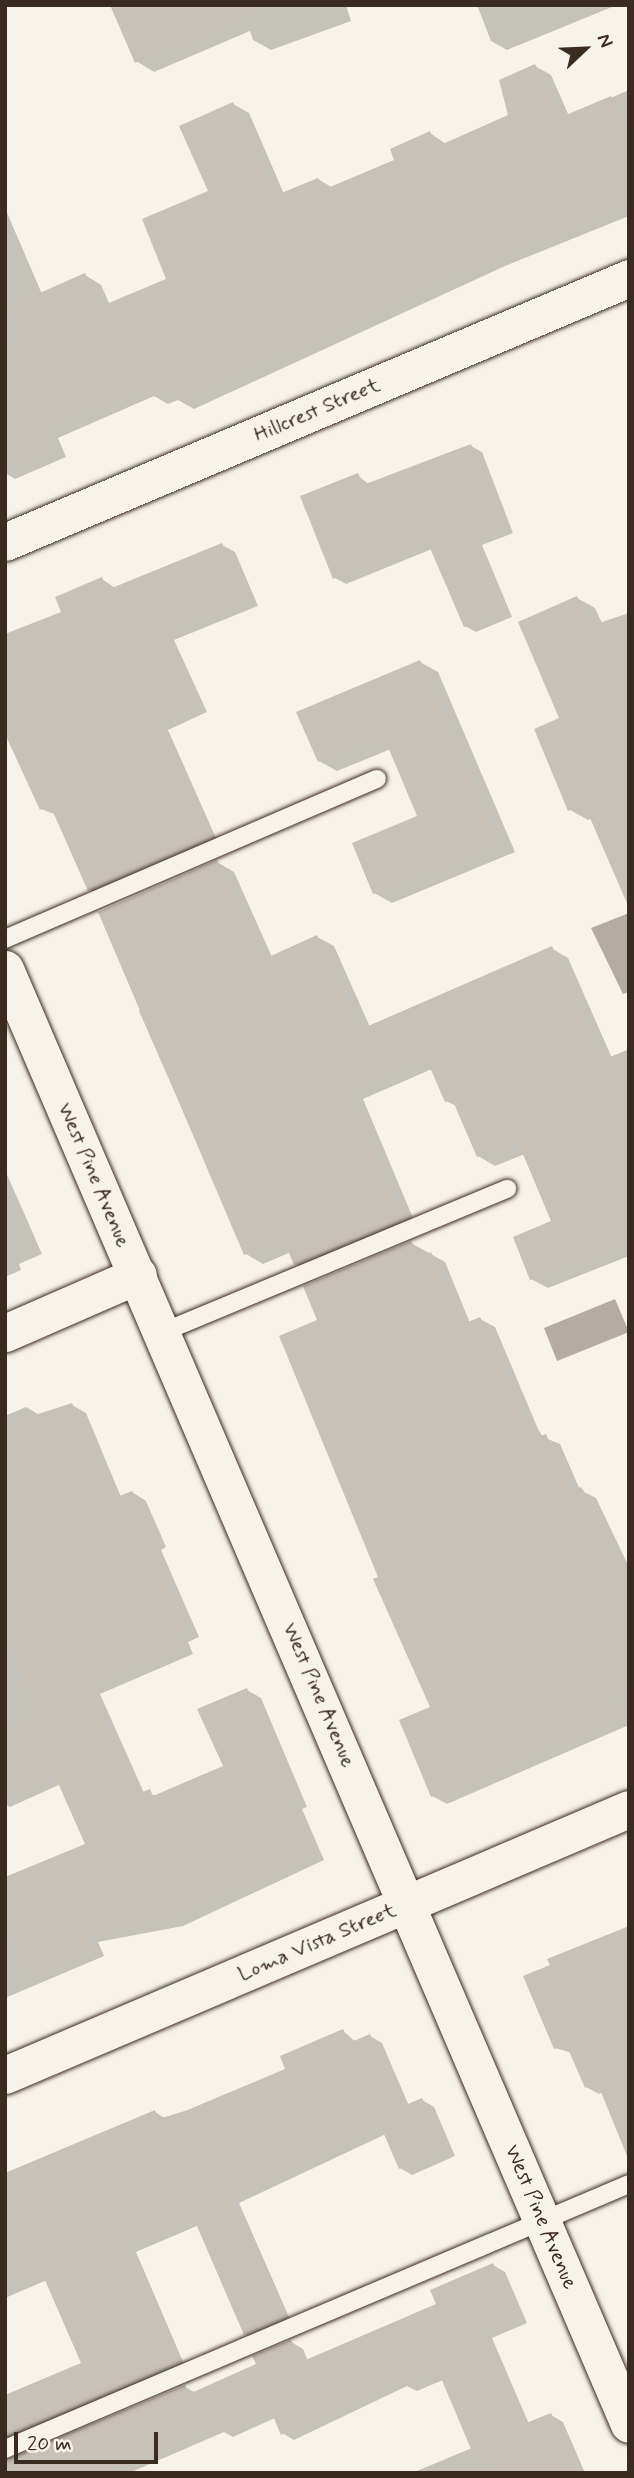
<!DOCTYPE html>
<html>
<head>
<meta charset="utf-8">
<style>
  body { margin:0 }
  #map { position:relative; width:634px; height:2478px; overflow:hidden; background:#f7f3e8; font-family:Mynerve,sans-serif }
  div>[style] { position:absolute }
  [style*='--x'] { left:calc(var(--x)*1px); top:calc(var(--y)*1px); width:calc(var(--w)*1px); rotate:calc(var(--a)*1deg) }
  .water>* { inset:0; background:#b4aca0 }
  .shadow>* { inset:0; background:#0003 }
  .building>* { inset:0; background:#c8c1b6 }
  .roads { filter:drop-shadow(0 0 2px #3b2a1e) drop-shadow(0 0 2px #3b2a1e) }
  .service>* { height:18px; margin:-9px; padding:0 9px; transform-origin:9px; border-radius:9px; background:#f7f3e8 }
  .minor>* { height:37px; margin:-18.5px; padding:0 18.5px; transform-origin:18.5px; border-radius:18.5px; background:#f7f3e8 }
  span { translate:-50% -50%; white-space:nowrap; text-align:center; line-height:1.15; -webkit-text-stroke:5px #f7f3e8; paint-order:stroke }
  .street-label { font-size:21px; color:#3b2a1e }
  .frame { position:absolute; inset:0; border:7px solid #3b2a1e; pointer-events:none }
  .north { position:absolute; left:550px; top:14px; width:70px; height:70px; -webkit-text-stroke:5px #f7f3e8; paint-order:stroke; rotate:67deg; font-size:19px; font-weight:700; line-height:28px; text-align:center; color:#3b2a1e }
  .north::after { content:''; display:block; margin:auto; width:24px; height:32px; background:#3b2a1e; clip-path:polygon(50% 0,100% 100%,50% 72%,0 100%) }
  .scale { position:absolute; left:14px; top:2432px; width:144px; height:32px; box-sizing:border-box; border:4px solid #3b2a1e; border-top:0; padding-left:9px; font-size:21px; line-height:24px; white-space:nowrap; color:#3b2a1e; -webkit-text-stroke:5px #f7f3e8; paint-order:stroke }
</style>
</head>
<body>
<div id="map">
  <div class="water">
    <i style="clip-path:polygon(629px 913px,629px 992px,623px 994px,591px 928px)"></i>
    <i style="clip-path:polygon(615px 1299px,629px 1332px,557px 1361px,544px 1328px)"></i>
  </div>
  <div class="shadow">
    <i style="clip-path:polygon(128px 5px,346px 5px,351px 21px,271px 50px,253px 40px,250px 31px,154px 72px,136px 61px)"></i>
    <i style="clip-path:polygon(477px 5px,617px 5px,507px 50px,491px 41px)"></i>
    <i style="clip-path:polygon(535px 66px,551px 75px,569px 116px,629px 90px,629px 216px,505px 266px,194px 409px,178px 400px,168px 404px,154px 396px,58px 438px,66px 457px,15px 479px,5px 473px,5px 208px,42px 294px,85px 275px,101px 285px,110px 305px,168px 280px,210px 192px,233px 104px,249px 113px,284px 194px,318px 179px,333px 188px,397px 161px,430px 133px,446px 144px,510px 116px)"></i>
    <i style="clip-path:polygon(471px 446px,482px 452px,513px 533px,482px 545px,512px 617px,476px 632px,465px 626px,432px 549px,346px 584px,335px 578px,357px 475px,370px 485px)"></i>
    <i style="clip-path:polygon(222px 545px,235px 552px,258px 606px,174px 640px,207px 712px,168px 730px,220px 847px,103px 897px,90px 890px,57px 815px,41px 809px,64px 613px,102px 579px,115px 588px)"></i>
    <i style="clip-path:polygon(577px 598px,595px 608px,602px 623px,592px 818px,588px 820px,570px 810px,562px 719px)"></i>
    <i style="clip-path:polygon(420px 662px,438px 672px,515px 852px,392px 903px,374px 893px,420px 817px,391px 749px,337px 771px,319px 761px)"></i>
    <i style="clip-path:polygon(217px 862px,234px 872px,272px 957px,317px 937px,334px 946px,370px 1027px,551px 948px,568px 958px,612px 1058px,629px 1051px,629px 1256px,548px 1288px,531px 1279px,554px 1222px,525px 1154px,495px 1166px,478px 1156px,458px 1107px,446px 1101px,432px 1069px,363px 1099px,418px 1230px,313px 1274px,296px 1264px,291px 1252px,263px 1264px,246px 1254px,139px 1011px)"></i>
    <i style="clip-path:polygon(5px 1170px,42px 1254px,19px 1264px,21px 1270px,5px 1277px)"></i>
    <i style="clip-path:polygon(411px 1243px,445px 1262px,470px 1323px,480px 1319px,495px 1327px,538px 1429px,543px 1437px,560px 1444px,580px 1490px,596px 1498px,629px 1567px,629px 1725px,447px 1804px,432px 1796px,432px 1708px,380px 1578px,320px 1321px)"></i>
    <i style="clip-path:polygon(72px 1405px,86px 1413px,121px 1497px,132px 1492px,146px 1501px,166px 1547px,161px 1550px,199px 1637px,188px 1642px,193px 1654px,100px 1694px,144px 1793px,158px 1796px,225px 1767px,247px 1690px,261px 1698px,307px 1807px,302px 1809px,324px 1860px,183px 1926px,98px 1942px,104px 1956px,5px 1998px,5px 1879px,87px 1845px,61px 1784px,10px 1807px,5px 1804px,5px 1416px,26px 1407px,38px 1414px)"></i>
    <i style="clip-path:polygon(629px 1928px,603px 2092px,599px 2094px,586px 2087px,572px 2053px,555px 2048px)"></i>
    <i style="clip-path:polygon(343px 2031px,356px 2042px,370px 2036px,382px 2043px,409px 2106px,422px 2100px,434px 2107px,455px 2156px,412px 2175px,400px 2168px,386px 2134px,239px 2203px,293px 2326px,257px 2341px,245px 2334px,199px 2225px,136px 2252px,187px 2371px,12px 2445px,7px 2460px,185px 2387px,196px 2393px,258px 2365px,291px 2342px,303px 2349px,308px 2361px,438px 2304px,493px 2265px,505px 2272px,527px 2323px,492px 2338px,529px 2424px,551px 2415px,563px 2422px,585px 2473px,412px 2473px,472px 2448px,443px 2380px,417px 2391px,407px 2386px,294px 2440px,282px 2433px,275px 2418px,233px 2437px,224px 2432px,129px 2473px,5px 2473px,5px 2397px,83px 2364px,47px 2280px,5px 2298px,5px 2177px,155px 2112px,166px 2119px,185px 2113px,287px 2070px)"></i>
  </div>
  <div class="building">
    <i style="clip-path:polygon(110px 5px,270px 5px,135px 63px)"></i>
    <i style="clip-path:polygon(535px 64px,559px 118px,611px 96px,629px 136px,629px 204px,488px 258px,176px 400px,171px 388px,150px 396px,145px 384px,43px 429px,51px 448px,5px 467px,5px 340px,7px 343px,21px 338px,8px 307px,85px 273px,99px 307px,166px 279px,142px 219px,208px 191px,179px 126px,233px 102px,274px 196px,318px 178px,323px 190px,394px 160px,390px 149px,430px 131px,436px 147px,508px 115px,499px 80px)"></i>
    <i style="clip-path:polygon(471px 444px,503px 527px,472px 539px,503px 611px,464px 627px,427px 541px,333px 579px,300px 496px,358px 473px,363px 485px)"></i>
    <i style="clip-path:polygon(222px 543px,246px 598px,162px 633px,195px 705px,156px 722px,208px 839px,88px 891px,50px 805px,40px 810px,5px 734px,5px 634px,61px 612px,55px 597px,102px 577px,107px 590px)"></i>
    <i style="clip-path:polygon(577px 596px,590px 626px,629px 613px,629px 908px,584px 804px,568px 811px,534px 729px,559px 718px,518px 622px)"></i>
    <i style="clip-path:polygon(420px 660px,498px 842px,373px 894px,352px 843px,417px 816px,383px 735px,318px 762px,296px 712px)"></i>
    <i style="clip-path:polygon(217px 860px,262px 960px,317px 935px,359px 1030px,552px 946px,601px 1061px,629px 1049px,629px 1240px,530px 1280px,513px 1237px,551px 1221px,517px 1140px,477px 1157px,452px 1099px,445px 1102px,425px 1056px,347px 1090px,402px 1220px,294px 1265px,283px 1239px,244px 1255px,98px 912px)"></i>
    <i style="clip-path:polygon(411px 1241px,420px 1257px,431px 1252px,461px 1325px,480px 1317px,524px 1419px,536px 1438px,546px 1434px,571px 1491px,581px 1487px,589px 1499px,617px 1571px,629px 1566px,629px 1687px,609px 1696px,617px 1716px,431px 1797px,399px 1720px,430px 1707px,373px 1579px,378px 1577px,279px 1336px,317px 1320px,303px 1286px)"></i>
    <i style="clip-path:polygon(72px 1403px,112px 1499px,132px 1491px,153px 1539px,148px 1542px,186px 1629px,175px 1634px,180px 1646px,87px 1686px,135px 1795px,150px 1789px,153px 1796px,223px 1766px,197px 1709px,247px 1688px,294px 1799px,289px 1801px,311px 1852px,169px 1918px,85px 1934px,91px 1948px,31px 1974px,5px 1925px,5px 1877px,85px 1844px,54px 1774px,5px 1796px,5px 1733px,41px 1715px,5px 1636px,5px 1425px)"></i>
    <i style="clip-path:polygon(629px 1926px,629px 2155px,627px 2156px,599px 2087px,595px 2084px,585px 2088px,566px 2044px,554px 2049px,523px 1976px,550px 1965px,547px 1959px)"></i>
    <i style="clip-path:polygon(343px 2029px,349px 2043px,370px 2034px,401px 2107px,422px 2098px,444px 2150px,399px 2169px,380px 2125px,228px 2196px,282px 2319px,244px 2335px,193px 2217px,125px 2245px,176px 2364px,5px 2437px,5px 2395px,81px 2363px,41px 2271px,5px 2286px,5px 2173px,155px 2110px,158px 2119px,185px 2111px,285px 2069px,280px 2056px)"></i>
    <i style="clip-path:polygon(493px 2263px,517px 2316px,481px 2331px,521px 2425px,551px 2413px,577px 2473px,488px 2473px,480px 2453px,474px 2456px,438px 2371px,404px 2386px,401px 2377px,281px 2435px,270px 2409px,220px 2432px,216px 2424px,103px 2473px,5px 2473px,5px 2460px,185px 2385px,189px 2394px,256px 2364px,252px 2356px,291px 2340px,301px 2362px,436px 2304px,430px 2290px)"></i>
  </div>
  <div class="roads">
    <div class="service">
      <i style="--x:5;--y:939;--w:405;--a:-23.3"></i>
      <i style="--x:163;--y:1332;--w:373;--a:-22.6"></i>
      <i style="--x:5;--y:2449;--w:678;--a:-23.01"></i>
    </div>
    <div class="minor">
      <i style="--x:5;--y:542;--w:678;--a:-22.93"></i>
      <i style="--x:5;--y:969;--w:1583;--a:66.79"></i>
      <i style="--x:5;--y:1333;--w:145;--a:-23.6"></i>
      <i style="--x:5;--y:2075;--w:678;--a:-23.09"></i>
    </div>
  </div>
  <div class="street-label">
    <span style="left:317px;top:410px;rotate:-23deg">Hillcrest Street</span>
    <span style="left:94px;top:1175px;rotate:67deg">West Pine Avenue</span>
    <span style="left:319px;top:1695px;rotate:67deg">West Pine Avenue</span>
    <span style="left:317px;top:1942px;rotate:-23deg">Loma Vista Street</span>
    <span style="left:541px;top:2217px;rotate:67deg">West Pine Avenue</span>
  </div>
  <div class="frame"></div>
  <div class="north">N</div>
  <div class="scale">20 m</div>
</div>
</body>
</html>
